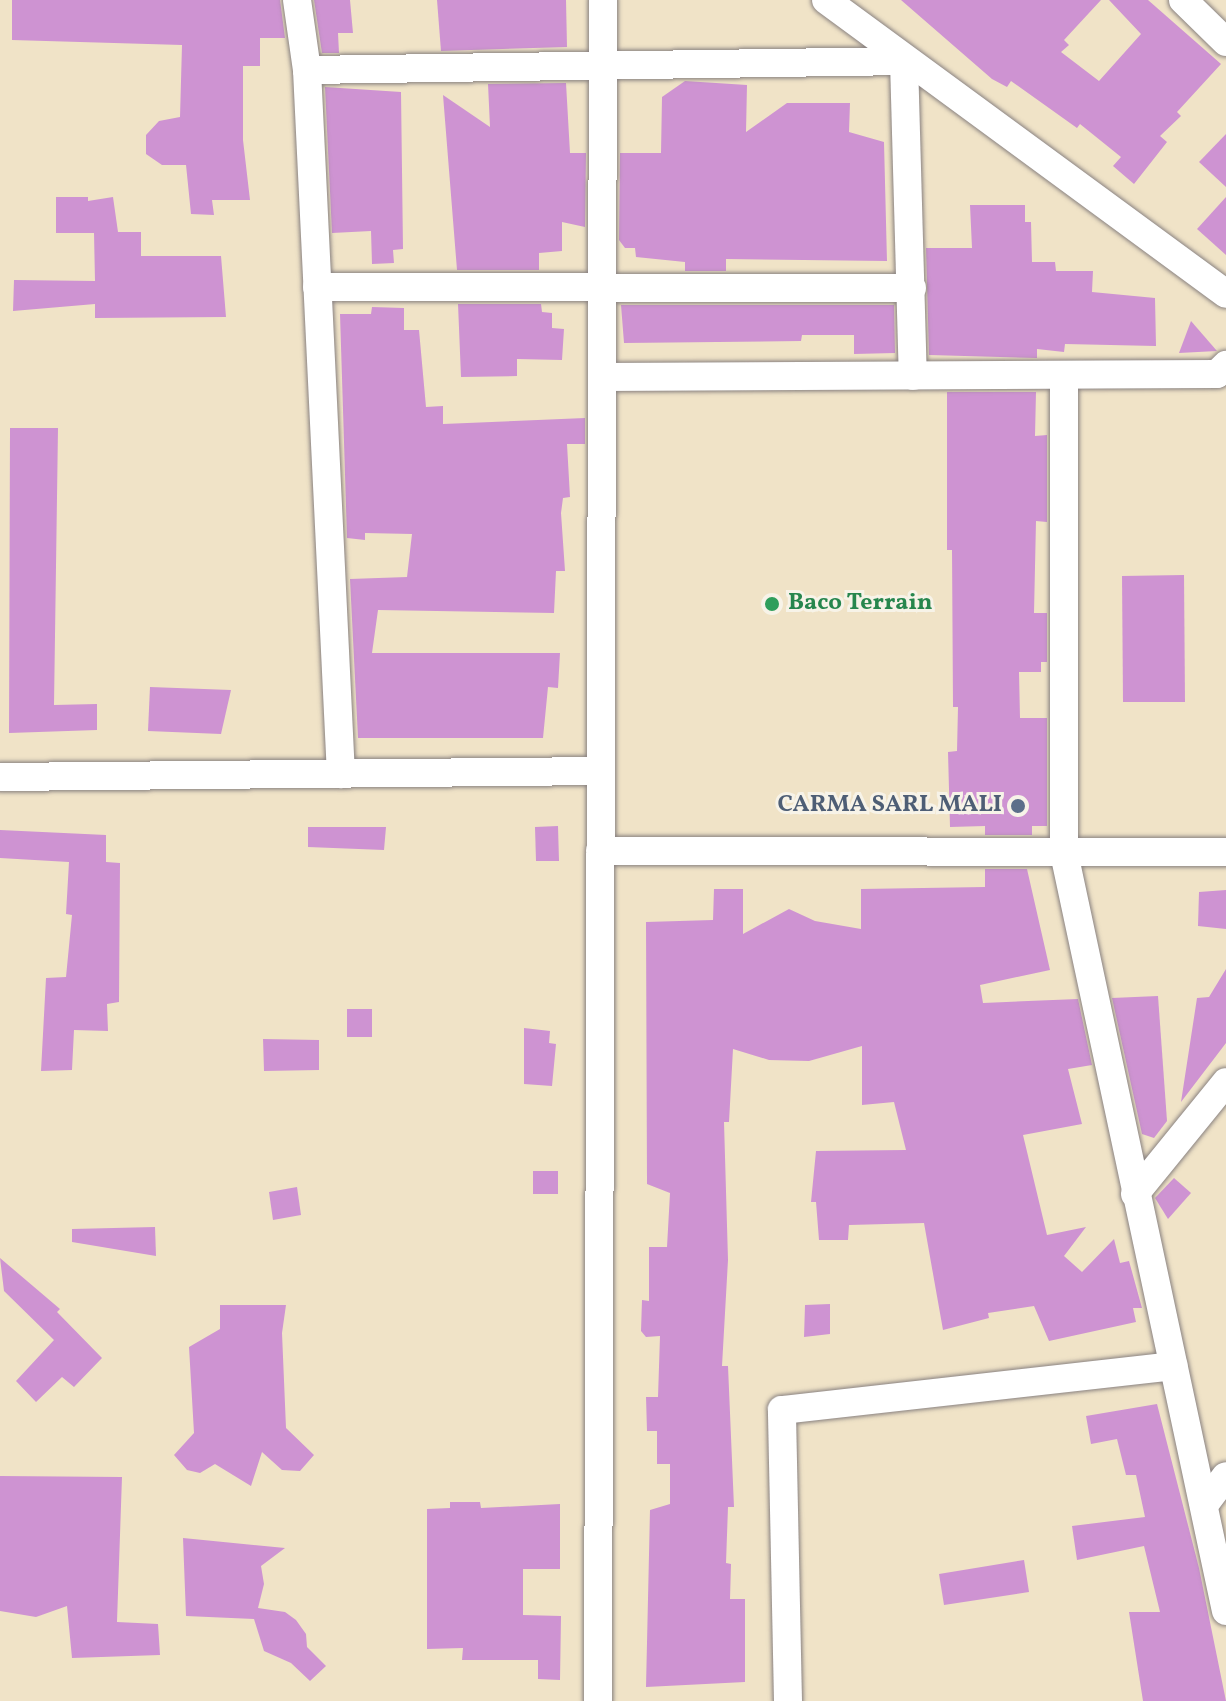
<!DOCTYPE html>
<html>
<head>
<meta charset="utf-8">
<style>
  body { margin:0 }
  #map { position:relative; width:1226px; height:1701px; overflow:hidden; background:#f0e3c7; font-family:Vollkorn,serif }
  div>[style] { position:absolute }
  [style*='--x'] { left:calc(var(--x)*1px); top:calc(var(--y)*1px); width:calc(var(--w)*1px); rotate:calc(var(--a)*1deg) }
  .building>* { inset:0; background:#ce93d2 }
  .roads { filter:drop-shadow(0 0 2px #898281) drop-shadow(0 0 2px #898281) }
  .street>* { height:28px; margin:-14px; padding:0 14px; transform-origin:14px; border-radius:14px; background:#fff }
  .dots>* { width:22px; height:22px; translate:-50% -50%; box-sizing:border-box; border:4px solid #f7f3e8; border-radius:50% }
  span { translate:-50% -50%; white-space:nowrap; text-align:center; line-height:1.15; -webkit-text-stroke:6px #f7f3e8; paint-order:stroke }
  .leisure-label { font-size:24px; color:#27864d; font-weight:700 }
  .left { translate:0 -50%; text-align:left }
  .service-label { font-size:24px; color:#4e5e75; font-weight:700 }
  .right { translate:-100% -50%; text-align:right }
</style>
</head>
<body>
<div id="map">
  <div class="building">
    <i style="clip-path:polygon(12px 0,280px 0,285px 38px,260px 38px,260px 66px,243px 66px,243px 140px,250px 200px,212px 200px,214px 215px,191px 214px,186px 165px,162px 165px,146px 154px,146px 135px,159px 121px,180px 117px,182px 45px,12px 40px)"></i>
    <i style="clip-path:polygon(314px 0,350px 0,353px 33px,338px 33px,339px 53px,322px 53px)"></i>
    <i style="clip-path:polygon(437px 0,566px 0,567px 47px,441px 51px)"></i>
    <i style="clip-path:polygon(901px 0,1101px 0,1064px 40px,1069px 45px,1061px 52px,1099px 81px,1141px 34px,1109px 0,1148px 0,1221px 64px,1177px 112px,1181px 116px,1160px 136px,1167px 142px,1134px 184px,1113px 166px,1121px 157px,1080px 124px,1077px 128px,1011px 81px,1007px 87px,992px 79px)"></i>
    <i style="clip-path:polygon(685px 81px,747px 85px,746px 132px,787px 103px,850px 103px,849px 132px,884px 142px,887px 261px,726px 259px,726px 271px,685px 271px,685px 262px,636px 257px,635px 248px,625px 248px,619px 240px,620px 153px,661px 153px,662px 97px)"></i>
    <i style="clip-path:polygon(566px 83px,570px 153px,586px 153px,585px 227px,562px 222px,562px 251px,539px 253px,539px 270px,457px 270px,443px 95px,490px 127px,488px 84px)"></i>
    <i style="clip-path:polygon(325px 87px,401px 92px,403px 249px,393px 250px,394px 263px,372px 264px,371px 231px,332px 233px)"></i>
    <i style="clip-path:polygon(1226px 134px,1226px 187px,1199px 162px)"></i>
    <i style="clip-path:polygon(56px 197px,88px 197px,88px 201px,113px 197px,118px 232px,141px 232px,141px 256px,221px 256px,226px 317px,95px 318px,95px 304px,13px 311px,14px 280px,95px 281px,94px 233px,56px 233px)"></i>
    <i style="clip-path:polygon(1226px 197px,1226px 255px,1197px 229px)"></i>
    <i style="clip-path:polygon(970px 205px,1025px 205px,1025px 222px,1031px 222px,1032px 262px,1055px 262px,1056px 271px,1093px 271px,1092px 292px,1155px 298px,1156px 346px,1065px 344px,1064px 352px,1037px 349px,1037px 358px,929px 355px,926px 248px,972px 248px)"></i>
    <i style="clip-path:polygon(458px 304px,541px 304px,542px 312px,552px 313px,552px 328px,564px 329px,562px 360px,517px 359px,517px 376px,461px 377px)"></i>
    <i style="clip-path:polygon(621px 305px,894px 305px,895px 353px,854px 354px,854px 335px,802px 335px,801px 341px,624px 343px)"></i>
    <i style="clip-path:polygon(372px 307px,404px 308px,404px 330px,419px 330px,426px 407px,443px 406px,443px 424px,585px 418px,585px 444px,567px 444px,570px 497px,563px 498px,561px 513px,565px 571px,556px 571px,554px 613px,378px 610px,372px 653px,560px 653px,558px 688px,548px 687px,543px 738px,358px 738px,350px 579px,407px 577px,412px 534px,365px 533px,365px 540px,347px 538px,340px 314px,371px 314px)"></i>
    <i style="clip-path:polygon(1191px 321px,1217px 351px,1179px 353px)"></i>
    <i style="clip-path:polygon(947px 392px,1036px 392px,1035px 436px,1047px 435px,1047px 522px,1036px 521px,1034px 613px,1047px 613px,1047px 662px,1041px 662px,1041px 672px,1019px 672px,1020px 718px,1047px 718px,1047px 826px,1032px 826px,1032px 835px,985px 835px,985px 826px,950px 827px,948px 752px,957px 751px,958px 707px,953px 707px,952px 550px,947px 550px)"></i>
    <i style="clip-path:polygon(10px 428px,58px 428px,54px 705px,97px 704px,97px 730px,9px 733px)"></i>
    <i style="clip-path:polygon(1184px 575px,1185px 702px,1123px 702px,1122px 576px)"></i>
    <i style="clip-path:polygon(150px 687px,231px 690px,221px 734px,148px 731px)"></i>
    <i style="clip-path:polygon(558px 826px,559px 861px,536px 861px,535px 827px)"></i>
    <i style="clip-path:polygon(308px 827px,386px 827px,384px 850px,308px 847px)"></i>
    <i style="clip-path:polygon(0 830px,106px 835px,106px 862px,120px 863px,119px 1002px,107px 1004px,108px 1031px,74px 1030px,72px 1070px,41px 1071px,46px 978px,66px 977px,72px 915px,66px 914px,69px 862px,0 858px)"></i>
    <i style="clip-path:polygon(985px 869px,1027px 869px,1050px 970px,980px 985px,983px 1003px,1078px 999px,1092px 1065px,1068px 1069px,1082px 1124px,1023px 1135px,1047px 1235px,1086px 1227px,1064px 1256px,1082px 1272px,1114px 1239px,1120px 1263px,1129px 1261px,1142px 1308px,1133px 1308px,1136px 1322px,1049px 1341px,1034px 1306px,988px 1313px,989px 1318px,943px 1330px,924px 1223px,849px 1225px,848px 1240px,819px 1240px,816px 1202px,811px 1202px,816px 1151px,906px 1150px,894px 1102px,862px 1105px,862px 1046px,809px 1061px,769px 1060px,733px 1049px,729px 1122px,724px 1122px,728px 1260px,722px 1366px,728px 1366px,734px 1507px,728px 1507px,726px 1563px,731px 1564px,730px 1599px,745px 1599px,745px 1682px,646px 1687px,650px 1510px,670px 1504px,670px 1464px,657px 1464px,657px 1431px,647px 1431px,646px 1397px,658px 1397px,660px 1336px,646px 1337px,641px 1331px,642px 1300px,649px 1301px,649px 1247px,667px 1247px,670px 1193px,647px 1184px,646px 922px,713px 920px,714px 889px,743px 889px,743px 934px,789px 909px,815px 921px,861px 929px,861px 889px,985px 887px)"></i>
    <i style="clip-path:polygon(1226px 890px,1226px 929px,1198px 926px,1199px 892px)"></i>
    <i style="clip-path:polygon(1226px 969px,1226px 1043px,1181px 1102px,1197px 998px,1209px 997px)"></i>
    <i style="clip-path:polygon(1158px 996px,1167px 1121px,1154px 1138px,1142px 1134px,1112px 998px)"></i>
    <i style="clip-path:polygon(347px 1009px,372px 1009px,372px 1037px,347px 1037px)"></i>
    <i style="clip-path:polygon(524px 1028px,550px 1031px,549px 1043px,556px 1044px,552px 1086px,524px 1084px)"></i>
    <i style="clip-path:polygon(263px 1039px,319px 1040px,319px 1070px,264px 1071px)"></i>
    <i style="clip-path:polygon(533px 1171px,558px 1171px,558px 1194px,533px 1194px)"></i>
    <i style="clip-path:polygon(1174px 1178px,1191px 1193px,1168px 1219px,1155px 1198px)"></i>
    <i style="clip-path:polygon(297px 1187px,301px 1215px,273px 1220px,269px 1192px)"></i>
    <i style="clip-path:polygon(155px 1227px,156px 1256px,72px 1242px,72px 1229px)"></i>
    <i style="clip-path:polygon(0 1258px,60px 1309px,57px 1312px,102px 1358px,74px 1387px,62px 1377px,36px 1402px,16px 1381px,54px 1340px,4px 1291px)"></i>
    <i style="clip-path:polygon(830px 1304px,830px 1334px,804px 1337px,805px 1305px)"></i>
    <i style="clip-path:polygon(220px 1305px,286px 1305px,282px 1333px,286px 1428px,314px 1455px,300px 1471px,282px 1470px,262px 1452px,251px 1486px,215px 1464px,200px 1473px,187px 1470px,174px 1455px,194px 1433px,189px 1347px,220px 1329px)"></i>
    <i style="clip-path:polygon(1157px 1404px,1199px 1568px,1226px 1701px,1143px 1701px,1129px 1612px,1160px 1612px,1144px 1546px,1077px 1560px,1072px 1526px,1145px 1517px,1136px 1475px,1126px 1475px,1117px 1439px,1091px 1444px,1086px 1416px)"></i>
    <i style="clip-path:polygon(0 1476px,122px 1477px,117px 1622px,158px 1624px,160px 1655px,72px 1658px,67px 1606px,36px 1617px,0 1611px)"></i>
    <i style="clip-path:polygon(450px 1502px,480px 1502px,481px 1508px,560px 1504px,560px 1569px,523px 1569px,523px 1615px,561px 1616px,560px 1680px,538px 1679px,538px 1660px,462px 1660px,463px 1648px,427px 1649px,427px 1509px,450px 1508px)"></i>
    <i style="clip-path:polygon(183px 1538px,285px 1548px,261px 1566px,264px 1584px,258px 1608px,285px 1612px,296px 1620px,306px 1634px,307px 1647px,326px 1666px,310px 1681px,291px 1663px,264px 1651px,254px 1619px,186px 1616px)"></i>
    <i style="clip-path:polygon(1024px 1560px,1029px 1592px,944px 1605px,939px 1574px)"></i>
  </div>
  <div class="roads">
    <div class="street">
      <i style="--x:297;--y:0;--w:71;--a:81.9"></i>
      <i style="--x:307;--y:70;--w:705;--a:87.24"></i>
      <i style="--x:826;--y:0;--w:496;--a:36.3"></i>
      <i style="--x:1183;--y:0;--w:60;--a:44.3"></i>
      <i style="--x:307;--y:70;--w:597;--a:-0.86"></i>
      <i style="--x:904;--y:61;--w:315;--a:88.4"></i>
      <i style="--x:317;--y:287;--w:595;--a:0.1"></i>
      <i style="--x:1064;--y:375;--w:478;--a:90"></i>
      <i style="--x:1064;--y:853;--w:775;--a:77.94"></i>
      <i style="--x:602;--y:377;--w:615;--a:-0.28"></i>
      <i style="--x:1217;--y:374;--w:13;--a:-45"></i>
      <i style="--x:0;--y:777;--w:601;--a:-0.57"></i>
      <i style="--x:600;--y:851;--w:626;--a:0.09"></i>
      <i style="--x:1135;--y:1194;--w:144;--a:-50.9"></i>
      <i style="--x:1204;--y:1505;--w:36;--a:-53"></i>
      <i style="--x:598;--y:1701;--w:1701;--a:-89.83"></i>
      <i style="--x:788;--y:1701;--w:291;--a:-91.2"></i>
      <i style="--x:782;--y:1410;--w:394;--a:-6.4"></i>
    </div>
  </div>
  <div class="dots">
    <i style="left:772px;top:604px;background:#2e9e5b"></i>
    <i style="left:1018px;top:806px;background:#5c6f8a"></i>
  </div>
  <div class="leisure-label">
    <span class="left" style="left:788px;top:604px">Baco Terrain</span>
  </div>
  <div class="service-label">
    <span class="right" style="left:1002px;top:806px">CARMA SARL MALI</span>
  </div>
</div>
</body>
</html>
